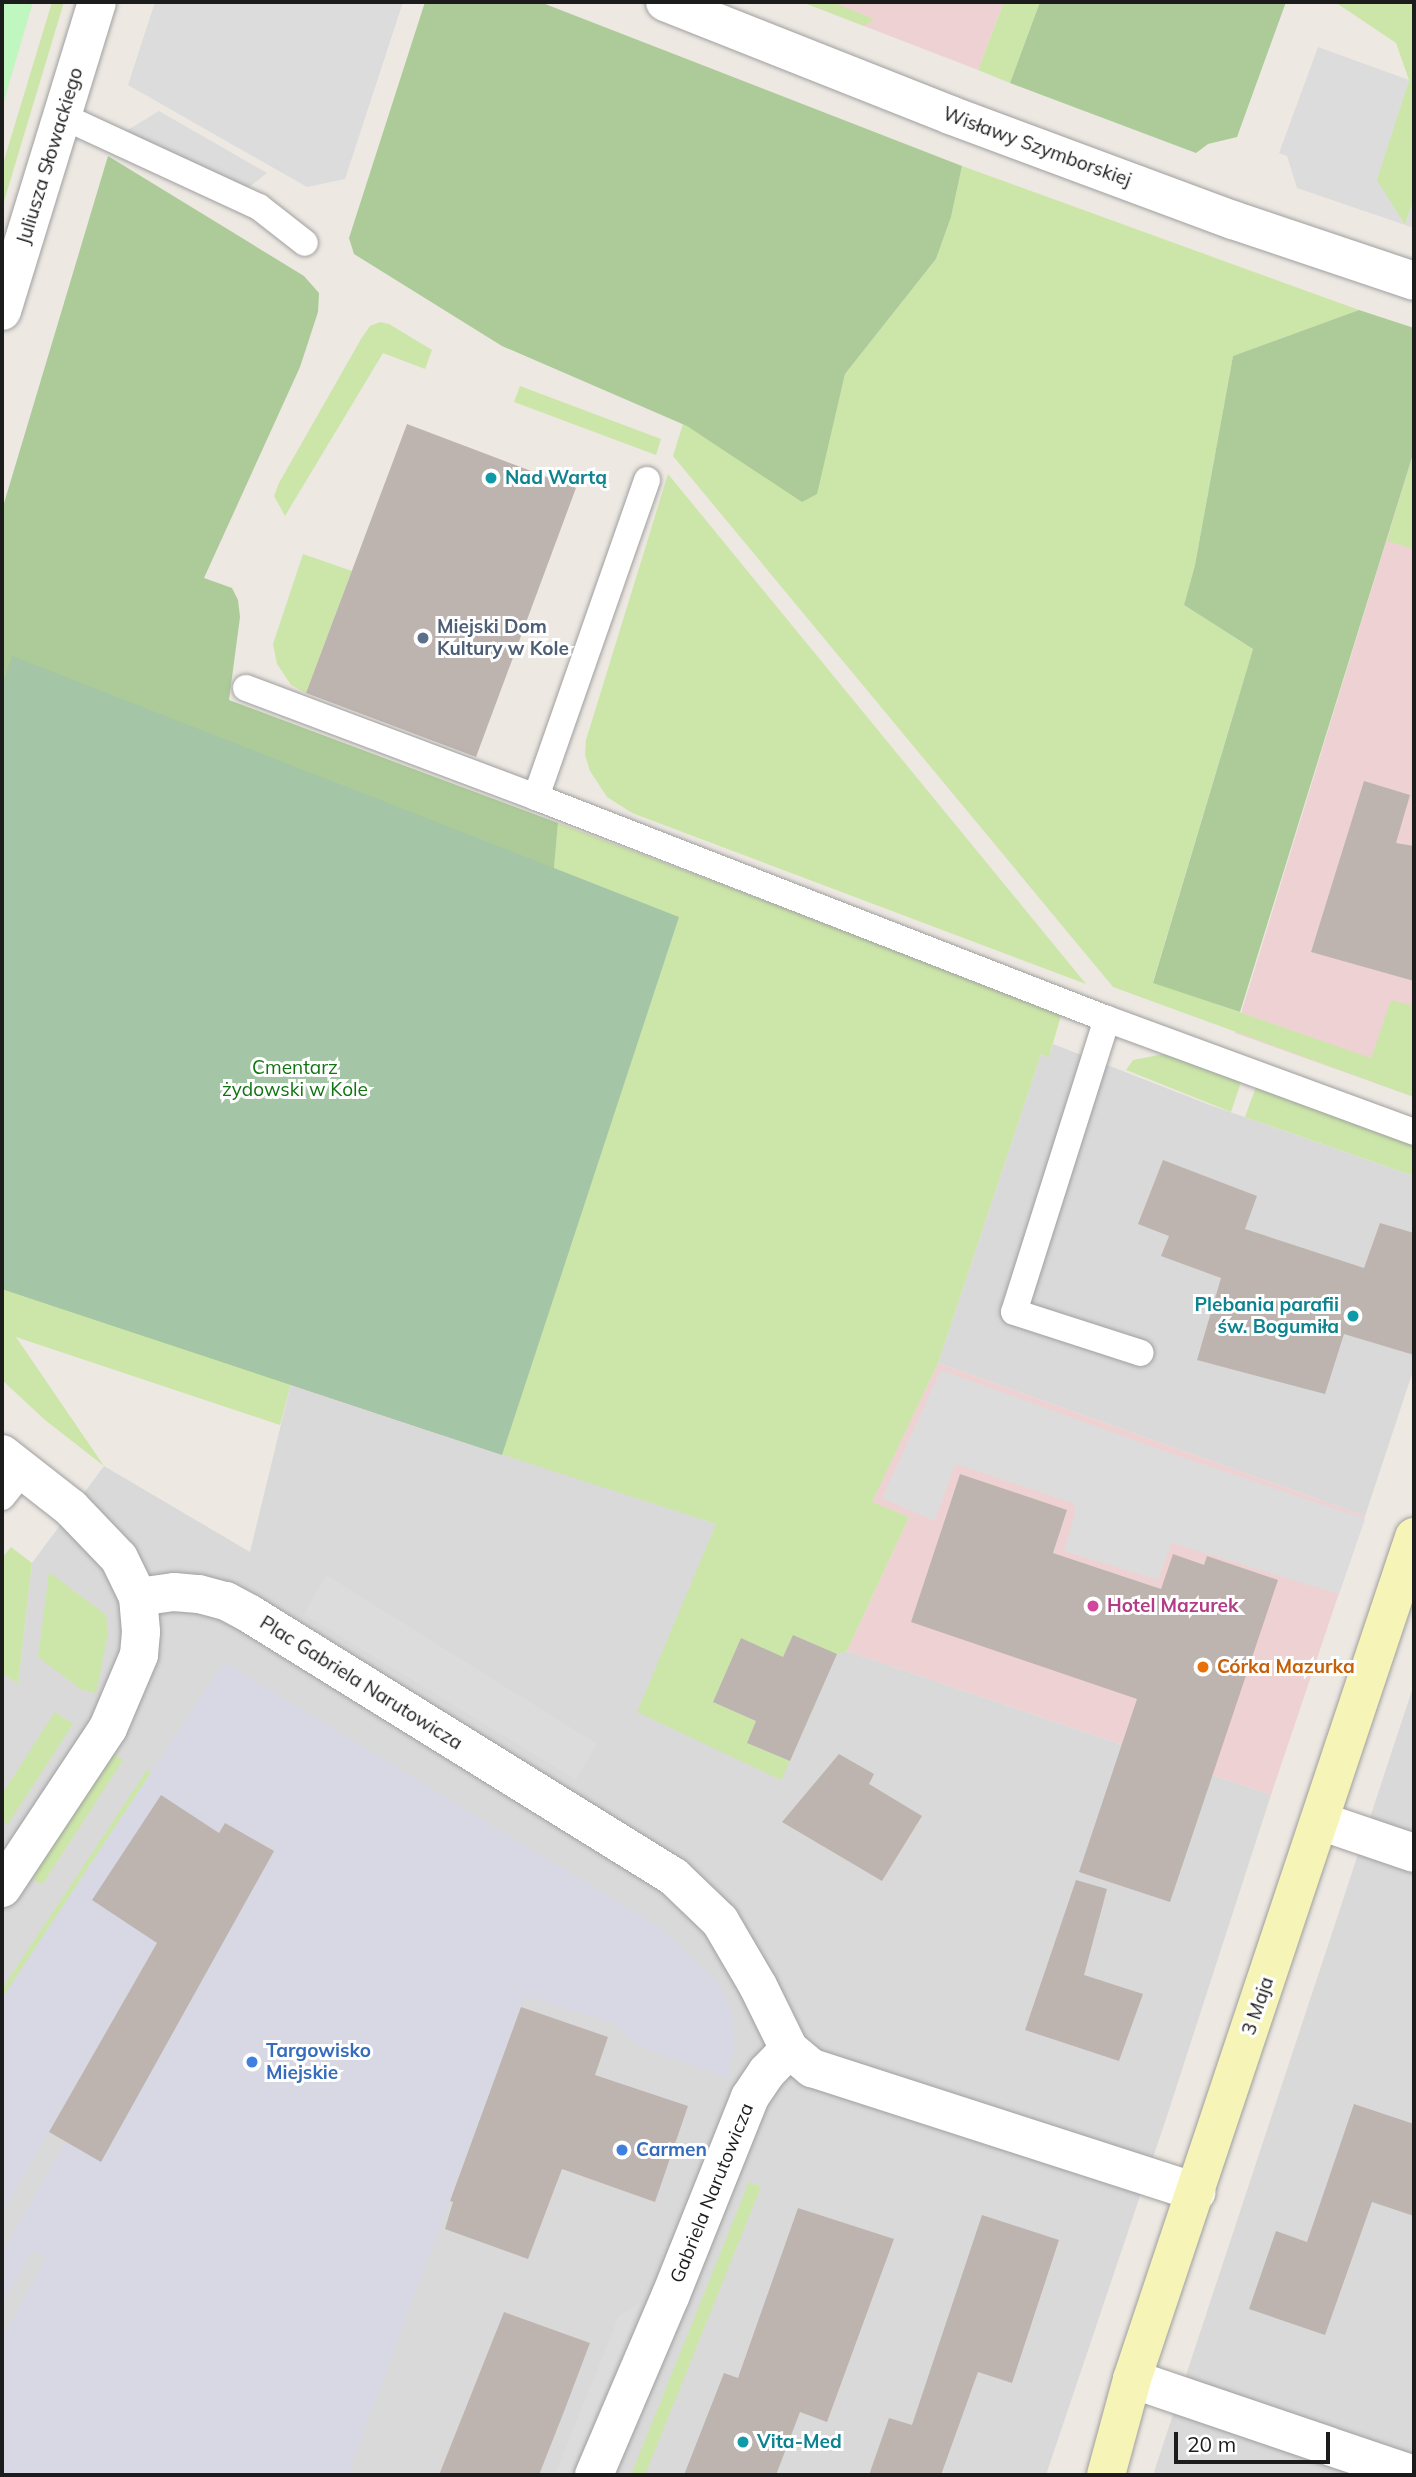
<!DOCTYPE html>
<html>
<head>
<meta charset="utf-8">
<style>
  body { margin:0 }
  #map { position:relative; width:1416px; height:2477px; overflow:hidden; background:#ede8e2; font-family:Mulish,sans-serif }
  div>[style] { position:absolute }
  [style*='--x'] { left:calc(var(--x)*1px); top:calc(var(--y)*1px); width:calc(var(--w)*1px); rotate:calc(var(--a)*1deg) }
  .residential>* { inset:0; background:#dad9d9 }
  .commercial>* { inset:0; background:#eed2d3 }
  .grass>* { inset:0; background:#cce6a9 }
  .forest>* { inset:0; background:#accb98 }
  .cemetery>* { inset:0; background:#a4c5a6 }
  .park>* { inset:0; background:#c0f7c0 }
  .parking>* { inset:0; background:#dcdcdc }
  .plaza>* { inset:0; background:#d7d8e3 }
  .building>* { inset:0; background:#bdb4af }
  .roads { filter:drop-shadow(0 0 2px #a0a0a0) drop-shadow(0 0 2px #a0a0a0) }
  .lane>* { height:26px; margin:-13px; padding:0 13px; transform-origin:13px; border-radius:13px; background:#fff }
  .street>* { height:38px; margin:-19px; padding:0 19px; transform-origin:19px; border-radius:19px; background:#fff }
  .secondary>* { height:38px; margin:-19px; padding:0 19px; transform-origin:19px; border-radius:19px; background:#f6f4b7 }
  .dots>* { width:19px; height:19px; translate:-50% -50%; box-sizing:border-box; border:4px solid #fff; border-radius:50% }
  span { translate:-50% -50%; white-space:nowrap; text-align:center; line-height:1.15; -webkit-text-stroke:6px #fff; paint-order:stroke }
  .street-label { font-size:19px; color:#1c1c1c }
  .culture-label { font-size:19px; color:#0d838f; font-weight:700 }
  .left { translate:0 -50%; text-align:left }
  .right { translate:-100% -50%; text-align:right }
  .service-label { font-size:19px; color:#4e5e75; font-weight:700 }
  .park-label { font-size:19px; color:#107510 }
  .hotel-label { font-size:19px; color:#b23c85; font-weight:700 }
  .food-label { font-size:19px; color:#c56008; font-weight:700 }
  .shop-label { font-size:19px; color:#366cbe; font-weight:700 }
  .frame { position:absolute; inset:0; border:4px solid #1c1c1c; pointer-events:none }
  .scale { position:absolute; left:1174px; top:2432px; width:156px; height:32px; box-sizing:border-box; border:4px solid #1c1c1c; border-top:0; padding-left:9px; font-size:21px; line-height:24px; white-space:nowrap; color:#1c1c1c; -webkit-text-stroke:5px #fff; paint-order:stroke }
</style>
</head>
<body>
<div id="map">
  <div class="residential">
    <i style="clip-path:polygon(1053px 1044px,1210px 1105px,1414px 1176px,1414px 1368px,1365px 1516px,938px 1363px,1041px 1054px,1049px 1057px)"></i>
    <i style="clip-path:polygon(291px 1383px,716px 1524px,836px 1654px,847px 1651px,1271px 1795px,1167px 2116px,1046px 2475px,2px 2475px,2px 1673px,18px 1683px,32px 1563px,104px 1466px,250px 1552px)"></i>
    <i style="clip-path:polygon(1414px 1684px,1414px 2475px,1153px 2475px,1334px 1927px)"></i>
  </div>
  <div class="commercial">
    <i style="clip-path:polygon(802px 2px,1004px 2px,978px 70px)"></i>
    <i style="clip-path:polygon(1414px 451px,1414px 1097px,1235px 1033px)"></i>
    <i style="clip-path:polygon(938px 1363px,1365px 1516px,1271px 1795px,847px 1651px,909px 1517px,871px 1502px)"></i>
  </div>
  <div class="grass">
    <i style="clip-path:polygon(52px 2px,64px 2px,2px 208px,2px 167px)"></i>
    <i style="clip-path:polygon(802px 2px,832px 2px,874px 19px,864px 26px)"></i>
    <i style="clip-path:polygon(1004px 2px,1040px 2px,1010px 83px,978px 70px)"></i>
    <i style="clip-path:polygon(1335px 2px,1414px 2px,1414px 198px,1405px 225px,1376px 180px,1409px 80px,1396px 43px)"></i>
    <i style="clip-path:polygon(962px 166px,1359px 310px,1233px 356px,1195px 565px,1184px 605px,1253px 649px,1153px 982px,1371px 1058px,1391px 1000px,1414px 1006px,1414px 1097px,1113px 987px,673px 456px,683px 424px,816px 494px,845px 374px,936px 259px,951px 217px)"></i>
    <i style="clip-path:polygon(380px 322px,389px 324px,432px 350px,425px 369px,383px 353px,285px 516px,274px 496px,279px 483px,361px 339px,370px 326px)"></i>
    <i style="clip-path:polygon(520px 386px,661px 439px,656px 455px,514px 402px)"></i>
    <i style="clip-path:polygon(1414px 451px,1414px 549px,1387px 541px)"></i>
    <i style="clip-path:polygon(668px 474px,1086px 984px,632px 813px,607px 797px,590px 771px,585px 755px,586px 740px)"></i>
    <i style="clip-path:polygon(303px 554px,352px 571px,306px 693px,291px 685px,277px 664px,273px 644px)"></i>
    <i style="clip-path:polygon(558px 823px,1062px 1012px,1049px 1057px,1041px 1054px,938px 1363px,872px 1502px,909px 1517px,847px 1651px,837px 1654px,793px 1635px,783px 1657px,741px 1639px,713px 1702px,756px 1721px,747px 1743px,790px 1761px,781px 1780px,637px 1712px,716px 1524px,442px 1435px,554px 868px)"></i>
    <i style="clip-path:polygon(1164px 1054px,1242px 1079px,1231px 1112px,1126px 1070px,1133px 1060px)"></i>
    <i style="clip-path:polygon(1257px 1084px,1414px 1143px,1414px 1176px,1245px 1117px)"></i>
    <i style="clip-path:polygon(2px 1289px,291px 1383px,280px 1425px,16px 1337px,104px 1466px,45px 1420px,2px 1380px)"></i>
    <i style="clip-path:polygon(11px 1547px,32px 1563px,18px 1684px,2px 1673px,2px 1558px)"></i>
    <i style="clip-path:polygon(49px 1572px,106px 1615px,108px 1634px,96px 1693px,82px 1690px,38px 1657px)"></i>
    <i style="clip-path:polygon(55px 1712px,73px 1724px,8px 1824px,2px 1820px,2px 1794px)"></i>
    <i style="clip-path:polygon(111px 1752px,123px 1760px,42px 1885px,31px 1877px)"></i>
    <i style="clip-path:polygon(147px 1770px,158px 1778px,2px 2015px,2px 1989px)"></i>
    <i style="clip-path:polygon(749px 2182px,761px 2187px,645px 2475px,631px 2475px)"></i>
  </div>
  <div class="forest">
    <i style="clip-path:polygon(425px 2px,540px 2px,962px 166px,951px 217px,936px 259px,845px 374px,817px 494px,802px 502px,687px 426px,502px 346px,354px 254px,349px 238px)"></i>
    <i style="clip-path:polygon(1040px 2px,1286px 2px,1237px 137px,1208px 144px,1196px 153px,1010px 83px)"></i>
    <i style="clip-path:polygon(108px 156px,304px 276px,319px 293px,318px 312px,300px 367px,204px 578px,232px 588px,238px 600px,240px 617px,229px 700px,558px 823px,554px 868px,442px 1435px,2px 1289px,2px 510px)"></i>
    <i style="clip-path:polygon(1359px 310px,1414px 328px,1414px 451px,1240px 1012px,1153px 983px,1253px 649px,1184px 605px,1195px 565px,1233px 356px)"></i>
  </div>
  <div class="cemetery">
    <i style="clip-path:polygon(12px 656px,679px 917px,502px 1455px,2px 1289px,2px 686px)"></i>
  </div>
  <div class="park">
    <i style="clip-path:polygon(2px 2px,33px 2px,2px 108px)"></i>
  </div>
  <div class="parking">
    <i style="clip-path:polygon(155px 2px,403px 2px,345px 179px,307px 187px,128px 85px)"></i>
    <i style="clip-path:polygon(1318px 47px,1409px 80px,1377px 180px,1405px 225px,1414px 198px,1414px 228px,1297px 188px,1287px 156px,1279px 153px)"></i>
    <i style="clip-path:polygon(159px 111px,267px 173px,244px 191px,126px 131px)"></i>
    <i style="clip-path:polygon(941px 1370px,1158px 1449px,1365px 1519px,1339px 1594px,1172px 1543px,1158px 1580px,1064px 1551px,1075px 1513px,1073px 1503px,959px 1465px,953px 1469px,935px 1521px,882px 1498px)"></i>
    <i style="clip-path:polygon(326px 1575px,597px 1744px,576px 1780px,304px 1614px)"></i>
    <i style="clip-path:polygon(640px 2303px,571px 2475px,555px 2475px,619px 2316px)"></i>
  </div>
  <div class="plaza">
    <i style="clip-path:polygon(evenodd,224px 1662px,664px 1930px,718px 1983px,730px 2008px,735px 2046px,727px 2078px,638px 2046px,613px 2023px,525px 1996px,348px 2475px,2px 2475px,2px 2338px,46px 2258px,32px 2251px,2px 2306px,2px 2253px,241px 1832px,225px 1823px,2px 2214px,2px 1998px,224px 1662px,161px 1795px,178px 1807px,109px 1911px,93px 1900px,161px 1795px,224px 1662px,259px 1840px,275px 1849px,212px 1961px,196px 1952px,259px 1840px)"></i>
  </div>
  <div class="building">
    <i style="clip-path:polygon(407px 424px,576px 488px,476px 757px,306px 693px)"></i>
    <i style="clip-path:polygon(1364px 781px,1410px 795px,1396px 843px,1414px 846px,1414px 981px,1311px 952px)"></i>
    <i style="clip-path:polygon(1163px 1160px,1257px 1196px,1245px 1229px,1364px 1268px,1380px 1223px,1414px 1233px,1414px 1355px,1344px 1334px,1325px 1394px,1197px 1360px,1221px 1278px,1161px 1256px,1169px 1236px,1138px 1224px)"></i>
    <i style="clip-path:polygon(960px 1474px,1067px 1510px,1053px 1553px,1161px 1589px,1173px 1554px,1204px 1565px,1207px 1556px,1278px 1580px,1170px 1902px,1079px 1872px,1137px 1699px,911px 1622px)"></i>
    <i style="clip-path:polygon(793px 1635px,837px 1654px,790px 1761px,747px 1743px,756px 1721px,713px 1702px,741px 1638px,783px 1657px)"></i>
    <i style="clip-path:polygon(839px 1754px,874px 1774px,869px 1784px,922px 1816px,882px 1881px,782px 1822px)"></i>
    <i style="clip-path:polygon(161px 1795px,219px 1833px,225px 1823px,274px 1851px,101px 2162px,49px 2132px,157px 1943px,92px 1900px)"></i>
    <i style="clip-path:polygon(1076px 1880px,1107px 1889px,1084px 1975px,1143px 1994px,1119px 2061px,1025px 2030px)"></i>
    <i style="clip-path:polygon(521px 2007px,608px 2037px,595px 2075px,688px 2106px,655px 2202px,562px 2169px,528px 2259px,445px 2229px,453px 2202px,450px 2201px)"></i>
    <i style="clip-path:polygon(1354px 2104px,1414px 2124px,1414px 2216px,1372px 2202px,1325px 2335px,1249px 2309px,1276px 2231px,1307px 2242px)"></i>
    <i style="clip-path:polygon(798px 2208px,894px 2239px,827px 2422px,800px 2412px,776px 2475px,684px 2475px,724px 2373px,738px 2378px)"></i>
    <i style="clip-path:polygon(982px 2215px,1059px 2240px,1012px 2383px,978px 2372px,941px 2475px,869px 2475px,889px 2418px,912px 2425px)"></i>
    <i style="clip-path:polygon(504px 2312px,590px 2343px,563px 2414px,539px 2475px,439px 2475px)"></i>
  </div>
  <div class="roads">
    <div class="lane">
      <i style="--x:62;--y:116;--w:217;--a:24.8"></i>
      <i style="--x:259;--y:207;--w:58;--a:38"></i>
      <i style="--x:647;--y:480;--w:336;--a:109.3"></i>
      <i style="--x:536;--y:797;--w:613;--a:21.25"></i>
      <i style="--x:1107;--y:1019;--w:327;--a:20.2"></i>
      <i style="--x:246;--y:688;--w:310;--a:20.6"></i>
      <i style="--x:1107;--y:1019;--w:307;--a:107.6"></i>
      <i style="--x:1014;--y:1312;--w:133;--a:17.9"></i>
      <i style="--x:2;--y:1497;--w:32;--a:-51"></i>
    </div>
    <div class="street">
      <i style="--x:665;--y:2;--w:307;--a:21.6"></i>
      <i style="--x:950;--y:115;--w:302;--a:20.4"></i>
      <i style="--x:1233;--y:220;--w:191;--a:18.6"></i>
      <i style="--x:2;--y:311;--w:323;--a:-72.9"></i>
      <i style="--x:2;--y:1454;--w:88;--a:38"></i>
      <i style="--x:71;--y:1508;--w:69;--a:46.2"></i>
      <i style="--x:119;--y:1558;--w:43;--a:64"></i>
      <i style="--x:138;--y:1597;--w:35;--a:85"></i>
      <i style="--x:141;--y:1632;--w:23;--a:95"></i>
      <i style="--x:139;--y:1655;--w:79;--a:113"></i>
      <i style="--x:108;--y:1728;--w:192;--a:123.5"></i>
      <i style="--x:138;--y:1597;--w:36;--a:-8"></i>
      <i style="--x:174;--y:1592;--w:25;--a:5"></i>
      <i style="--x:199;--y:1594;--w:28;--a:15"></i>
      <i style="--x:226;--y:1601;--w:27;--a:28"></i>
      <i style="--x:250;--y:1614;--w:498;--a:31.8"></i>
      <i style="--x:673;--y:1876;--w:65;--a:43.8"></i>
      <i style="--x:720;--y:1921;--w:75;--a:59.7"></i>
      <i style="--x:758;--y:1986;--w:70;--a:63.8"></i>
      <i style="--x:789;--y:2049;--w:30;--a:40"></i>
      <i style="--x:812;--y:2068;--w:404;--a:17.9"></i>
      <i style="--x:1320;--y:1821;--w:99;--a:18.8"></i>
      <i style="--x:1132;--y:2379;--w:298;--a:18.8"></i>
      <i style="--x:594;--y:2475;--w:194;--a:-66.9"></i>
      <i style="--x:670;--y:2297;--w:215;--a:-68.2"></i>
      <i style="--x:750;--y:2097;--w:30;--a:-56"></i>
      <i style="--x:767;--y:2072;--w:32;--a:-46"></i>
    </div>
    <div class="secondary">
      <i style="--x:1106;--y:2475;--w:99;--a:-74.8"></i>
      <i style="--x:1132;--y:2379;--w:888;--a:-71.48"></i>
    </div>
  </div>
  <div class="dots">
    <i style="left:491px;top:478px;background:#0f9aa8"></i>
    <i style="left:423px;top:638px;background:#5c6f8a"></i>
    <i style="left:1353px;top:1316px;background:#0f9aa8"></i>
    <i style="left:1093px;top:1606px;background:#d1479c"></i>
    <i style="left:1203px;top:1667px;background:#e8710a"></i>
    <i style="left:252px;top:2062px;background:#3f7fe0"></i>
    <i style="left:622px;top:2150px;background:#3f7fe0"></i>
    <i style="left:743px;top:2442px;background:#0f9aa8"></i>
  </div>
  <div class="street-label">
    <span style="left:1037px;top:147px;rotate:20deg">Wisławy Szymborskiej</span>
    <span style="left:50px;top:156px;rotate:-73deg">Juliusza Słowackiego</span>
    <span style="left:361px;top:1683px;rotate:32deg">Plac Gabriela Narutowicza</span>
    <span style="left:1258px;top:2006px;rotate:-71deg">3 Maja</span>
    <span style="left:712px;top:2193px;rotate:-68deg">Gabriela Narutowicza</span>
  </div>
  <div class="culture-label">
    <span class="left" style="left:505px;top:478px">Nad Wartą</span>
    <span class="right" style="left:1339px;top:1316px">Plebania parafii<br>św. Bogumiła</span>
    <span class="left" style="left:757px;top:2442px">Vita-Med</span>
  </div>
  <div class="service-label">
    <span class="left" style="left:437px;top:638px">Miejski Dom<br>Kultury w Kole</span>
  </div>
  <div class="park-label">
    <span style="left:295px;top:1079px">Cmentarz<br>żydowski w Kole</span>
  </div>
  <div class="hotel-label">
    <span class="left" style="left:1107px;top:1606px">Hotel Mazurek</span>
  </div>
  <div class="food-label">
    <span class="left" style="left:1217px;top:1667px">Córka Mazurka</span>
  </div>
  <div class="shop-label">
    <span class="left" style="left:266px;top:2062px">Targowisko<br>Miejskie</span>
    <span class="left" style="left:636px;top:2150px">Carmen</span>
  </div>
  <div class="frame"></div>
  <div class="scale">20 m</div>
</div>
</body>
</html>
